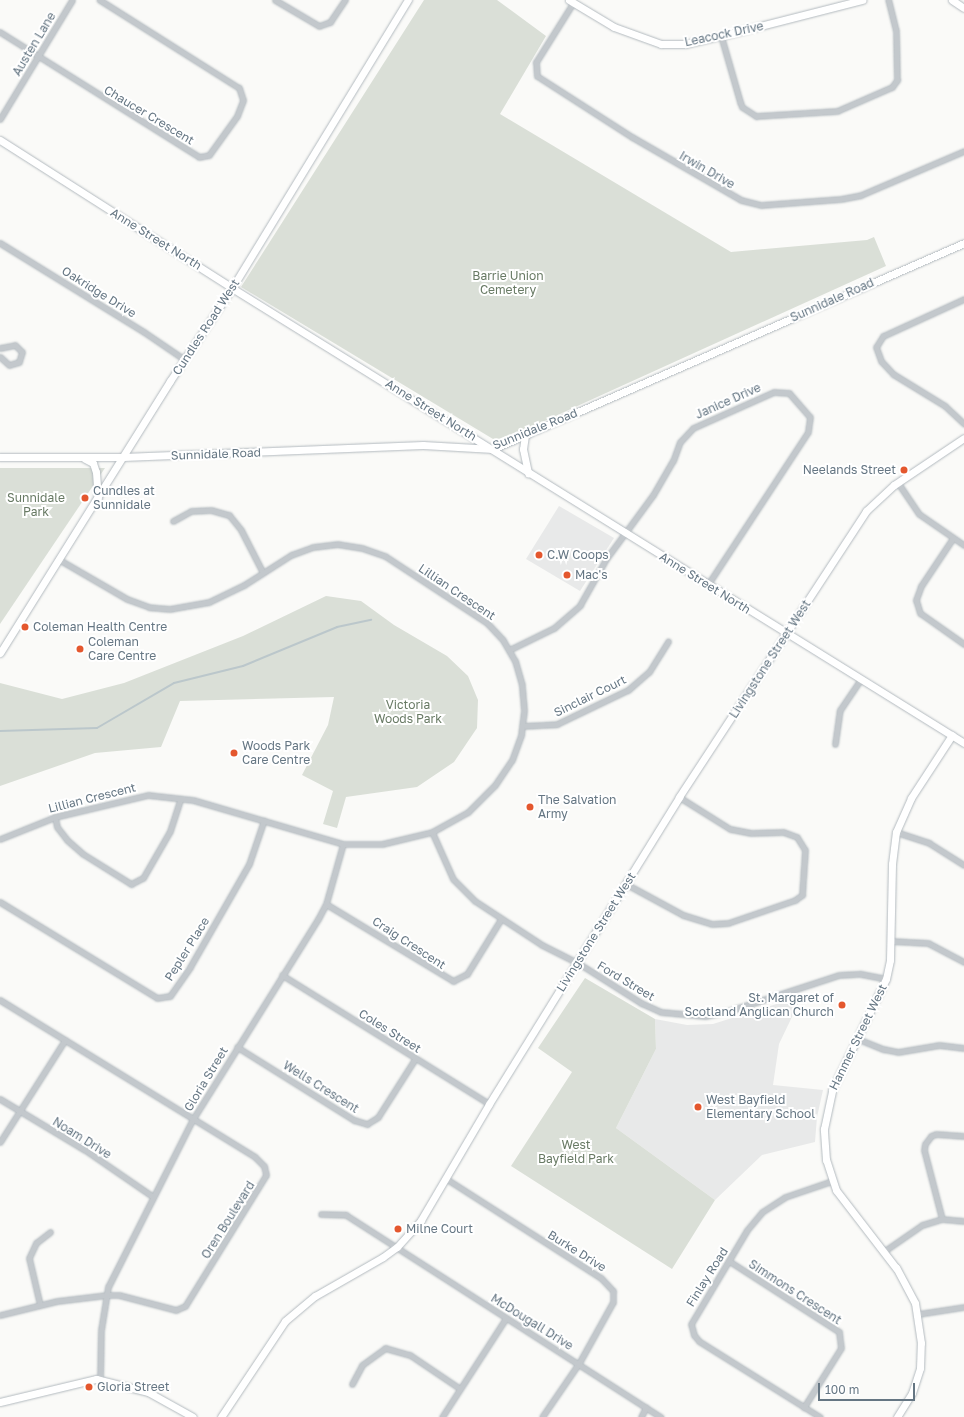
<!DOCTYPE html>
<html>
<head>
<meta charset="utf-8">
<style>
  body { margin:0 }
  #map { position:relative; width:964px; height:1417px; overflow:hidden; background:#fafaf8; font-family:"Golos Text",sans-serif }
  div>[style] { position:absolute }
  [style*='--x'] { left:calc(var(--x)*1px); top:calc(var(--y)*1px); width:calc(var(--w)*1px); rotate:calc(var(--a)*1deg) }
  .built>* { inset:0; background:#e8e9e9 }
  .green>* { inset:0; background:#dadfd7 }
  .stream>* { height:2px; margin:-1px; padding:0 1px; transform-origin:1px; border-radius:1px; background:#bbc7cb }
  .roads { filter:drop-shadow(0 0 1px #b3babf) drop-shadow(0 0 1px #b3babf) }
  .street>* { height:5px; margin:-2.5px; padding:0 2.5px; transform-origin:2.5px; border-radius:2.5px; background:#c3c8cc }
  .secondary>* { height:7px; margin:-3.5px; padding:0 3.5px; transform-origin:3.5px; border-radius:3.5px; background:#fff }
  .dots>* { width:11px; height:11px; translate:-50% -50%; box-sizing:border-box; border:2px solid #fff; border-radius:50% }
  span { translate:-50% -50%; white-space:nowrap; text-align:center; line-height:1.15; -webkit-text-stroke:4px #fff; paint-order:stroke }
  .street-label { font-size:12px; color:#657683 }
  .park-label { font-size:12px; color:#687a64 }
  .poi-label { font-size:12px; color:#657683 }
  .right { translate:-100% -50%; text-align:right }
  .left { translate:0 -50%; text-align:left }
  .scale { position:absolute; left:818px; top:1383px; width:97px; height:18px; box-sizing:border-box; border:2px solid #657683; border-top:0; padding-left:5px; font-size:12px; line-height:14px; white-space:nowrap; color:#657683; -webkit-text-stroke:3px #fff; paint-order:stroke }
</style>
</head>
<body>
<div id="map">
  <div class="built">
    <i style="clip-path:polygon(559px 506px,614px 538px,580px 591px,526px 559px)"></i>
    <i style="clip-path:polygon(802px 996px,779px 1044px,773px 1085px,823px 1090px,817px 1117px,815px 1142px,762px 1155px,715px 1200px,616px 1128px,656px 1049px,655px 1019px,687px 1025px,713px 1024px)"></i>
  </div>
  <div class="green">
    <i style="clip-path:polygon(424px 0,497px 0,546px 36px,500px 114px,731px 252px,867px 240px,874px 237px,886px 266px,498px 442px,241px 287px)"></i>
    <i style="clip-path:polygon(0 468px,105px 468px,0 624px)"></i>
    <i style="clip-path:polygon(326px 596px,361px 601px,394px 625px,447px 656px,468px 676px,478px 700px,477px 728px,454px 762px,417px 787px,346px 797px,337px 828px,323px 824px,333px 791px,302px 775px,328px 725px,334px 697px,180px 701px,161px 747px,95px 753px,0 786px,0 683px,62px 699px,124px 683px,243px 636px)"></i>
    <i style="clip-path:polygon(585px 978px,655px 1019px,656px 1049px,616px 1128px,715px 1200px,672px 1269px,511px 1166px,572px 1072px,538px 1048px)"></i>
  </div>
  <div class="stream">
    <i style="--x:0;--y:731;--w:97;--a:-1.8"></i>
    <i style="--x:97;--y:728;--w:89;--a:-30.3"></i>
    <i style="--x:174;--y:683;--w:71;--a:-13.8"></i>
    <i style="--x:243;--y:666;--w:102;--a:-22.5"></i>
    <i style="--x:337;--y:627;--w:35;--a:-12"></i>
  </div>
  <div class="roads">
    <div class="street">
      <i style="--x:275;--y:0;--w:51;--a:30.6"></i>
      <i style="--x:319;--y:26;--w:12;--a:-20"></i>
      <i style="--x:330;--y:22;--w:27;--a:-56"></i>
      <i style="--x:573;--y:3;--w:70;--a:122.1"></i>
      <i style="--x:536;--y:62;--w:14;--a:86"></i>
      <i style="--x:537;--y:76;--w:113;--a:32.7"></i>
      <i style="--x:632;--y:137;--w:126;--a:30"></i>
      <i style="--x:741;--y:200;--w:21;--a:14"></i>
      <i style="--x:761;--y:205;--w:80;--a:-4.3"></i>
      <i style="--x:841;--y:199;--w:20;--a:-11"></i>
      <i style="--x:861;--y:195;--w:112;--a:-23.1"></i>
      <i style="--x:0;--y:32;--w:235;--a:32.1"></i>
      <i style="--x:199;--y:157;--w:10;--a:-11"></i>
      <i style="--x:209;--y:155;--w:48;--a:-54.3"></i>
      <i style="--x:237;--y:116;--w:17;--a:-69"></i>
      <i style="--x:243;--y:100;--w:13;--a:-108"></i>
      <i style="--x:239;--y:88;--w:165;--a:-147.7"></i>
      <i style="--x:721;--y:36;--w:69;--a:73.9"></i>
      <i style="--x:740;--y:102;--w:5;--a:68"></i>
      <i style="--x:742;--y:107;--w:17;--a:33"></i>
      <i style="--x:756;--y:116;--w:81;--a:-3.5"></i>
      <i style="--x:837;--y:111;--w:60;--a:-23.6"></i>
      <i style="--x:892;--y:87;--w:9;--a:-54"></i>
      <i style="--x:897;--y:80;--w:49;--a:-91.2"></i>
      <i style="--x:896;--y:31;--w:32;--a:-104"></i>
      <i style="--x:0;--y:119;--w:139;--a:-58.8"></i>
      <i style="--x:0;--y:243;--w:169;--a:31.7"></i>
      <i style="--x:144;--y:332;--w:50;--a:34.3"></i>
      <i style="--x:964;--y:299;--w:89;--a:155.4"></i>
      <i style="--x:883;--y:336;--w:13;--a:122"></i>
      <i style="--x:876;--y:347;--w:15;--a:70"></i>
      <i style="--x:881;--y:361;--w:18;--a:47"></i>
      <i style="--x:893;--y:374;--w:61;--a:31.6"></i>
      <i style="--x:945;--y:406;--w:26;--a:43"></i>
      <i style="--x:0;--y:348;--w:15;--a:-11"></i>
      <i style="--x:15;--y:345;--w:10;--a:45"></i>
      <i style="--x:22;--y:352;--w:10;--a:107"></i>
      <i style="--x:19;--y:362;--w:10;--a:163"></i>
      <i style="--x:9;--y:365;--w:12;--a:-138"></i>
      <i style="--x:898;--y:483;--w:37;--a:56"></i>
      <i style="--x:919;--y:514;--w:55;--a:34.6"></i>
      <i style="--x:173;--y:521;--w:21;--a:-29"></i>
      <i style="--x:191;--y:511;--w:20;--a:-3"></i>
      <i style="--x:211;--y:510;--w:19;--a:16"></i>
      <i style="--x:229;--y:515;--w:19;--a:51"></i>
      <i style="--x:241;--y:530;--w:48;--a:62.9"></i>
      <i style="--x:953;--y:538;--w:58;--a:123.7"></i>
      <i style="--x:921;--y:586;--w:15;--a:110"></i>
      <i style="--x:916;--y:600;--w:14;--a:73"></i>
      <i style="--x:920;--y:613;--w:54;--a:35.2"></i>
      <i style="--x:509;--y:650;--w:50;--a:-26.1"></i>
      <i style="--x:554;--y:628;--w:35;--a:-41"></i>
      <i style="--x:580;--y:605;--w:53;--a:-60.5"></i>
      <i style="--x:606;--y:559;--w:79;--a:-53.7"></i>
      <i style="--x:653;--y:495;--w:39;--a:-60"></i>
      <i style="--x:673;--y:461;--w:20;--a:-70"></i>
      <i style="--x:680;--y:442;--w:19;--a:-47"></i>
      <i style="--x:693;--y:428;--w:89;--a:-24"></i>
      <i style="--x:774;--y:392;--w:15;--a:4"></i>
      <i style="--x:789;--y:393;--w:32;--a:49"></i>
      <i style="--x:810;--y:417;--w:15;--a:98"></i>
      <i style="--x:808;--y:432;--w:182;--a:123.3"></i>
      <i style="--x:522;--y:726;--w:35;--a:-3"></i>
      <i style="--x:557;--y:724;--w:79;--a:-25.6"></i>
      <i style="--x:628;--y:690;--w:28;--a:-41"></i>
      <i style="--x:649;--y:672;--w:36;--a:-58"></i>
      <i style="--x:835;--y:744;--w:34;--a:-82"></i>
      <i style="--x:840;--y:710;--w:37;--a:-56"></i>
      <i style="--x:55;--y:817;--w:10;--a:79"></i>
      <i style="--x:57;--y:827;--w:16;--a:52"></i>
      <i style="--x:67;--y:840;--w:21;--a:41"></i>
      <i style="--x:83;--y:854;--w:57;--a:32"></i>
      <i style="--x:131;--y:884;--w:13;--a:-27"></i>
      <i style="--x:143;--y:878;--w:54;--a:-60.1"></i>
      <i style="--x:170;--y:831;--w:33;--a:-72"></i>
      <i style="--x:432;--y:832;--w:51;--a:65.9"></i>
      <i style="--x:453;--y:879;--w:31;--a:45"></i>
      <i style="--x:475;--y:901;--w:80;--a:33.3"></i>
      <i style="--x:542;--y:945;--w:40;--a:26.6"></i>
      <i style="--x:578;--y:963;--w:75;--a:32.4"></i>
      <i style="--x:641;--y:1003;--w:22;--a:24"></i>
      <i style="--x:661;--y:1012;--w:44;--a:5.2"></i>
      <i style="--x:705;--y:1016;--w:25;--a:-12"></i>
      <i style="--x:729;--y:1011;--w:116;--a:-18.1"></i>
      <i style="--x:839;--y:975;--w:22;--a:-3"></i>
      <i style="--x:861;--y:974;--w:25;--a:11"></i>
      <i style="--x:896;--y:832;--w:35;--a:18"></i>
      <i style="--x:929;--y:843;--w:41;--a:32.2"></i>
      <i style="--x:0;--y:839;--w:59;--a:-21.8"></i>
      <i style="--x:55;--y:817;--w:96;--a:-13.3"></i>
      <i style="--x:148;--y:795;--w:45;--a:6.3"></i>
      <i style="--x:193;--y:800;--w:156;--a:16.3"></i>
      <i style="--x:343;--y:844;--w:39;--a:0"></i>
      <i style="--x:382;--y:844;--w:51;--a:-13.5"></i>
      <i style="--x:432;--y:832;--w:41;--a:-29.1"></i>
      <i style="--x:468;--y:812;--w:38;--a:-45"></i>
      <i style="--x:495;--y:785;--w:30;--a:-56"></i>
      <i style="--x:512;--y:760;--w:27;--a:-70"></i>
      <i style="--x:521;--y:735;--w:25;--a:-83"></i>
      <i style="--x:524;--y:710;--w:25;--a:-95"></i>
      <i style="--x:522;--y:685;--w:25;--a:-106"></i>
      <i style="--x:515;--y:661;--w:24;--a:-120"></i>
      <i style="--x:503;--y:640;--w:23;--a:-133"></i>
      <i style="--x:487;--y:623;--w:122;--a:-146.7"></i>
      <i style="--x:385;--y:556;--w:24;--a:-161"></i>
      <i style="--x:362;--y:548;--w:24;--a:-171"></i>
      <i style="--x:338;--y:544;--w:25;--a:173"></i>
      <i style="--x:313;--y:547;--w:23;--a:160"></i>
      <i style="--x:291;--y:555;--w:56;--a:147.4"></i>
      <i style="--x:244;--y:585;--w:39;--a:154"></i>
      <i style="--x:209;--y:602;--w:40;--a:170"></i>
      <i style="--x:170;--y:609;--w:21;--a:-175"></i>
      <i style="--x:149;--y:607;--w:23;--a:-160"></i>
      <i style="--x:127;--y:599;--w:80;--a:-149.9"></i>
      <i style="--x:626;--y:884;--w:65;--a:28.5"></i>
      <i style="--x:683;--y:915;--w:30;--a:17"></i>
      <i style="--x:712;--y:924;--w:16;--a:-4"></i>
      <i style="--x:728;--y:923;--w:71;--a:-18.9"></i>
      <i style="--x:795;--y:900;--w:9;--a:-36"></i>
      <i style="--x:802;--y:895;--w:45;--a:-86.2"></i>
      <i style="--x:805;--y:850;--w:15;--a:-122"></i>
      <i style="--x:797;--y:837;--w:15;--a:-160"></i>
      <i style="--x:783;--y:832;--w:32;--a:178"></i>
      <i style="--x:751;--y:833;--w:21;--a:-169"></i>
      <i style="--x:730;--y:829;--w:60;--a:-147.9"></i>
      <i style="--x:0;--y:902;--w:184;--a:31.4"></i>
      <i style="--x:157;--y:998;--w:13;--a:-9"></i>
      <i style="--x:170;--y:996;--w:35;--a:-55"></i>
      <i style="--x:190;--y:967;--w:119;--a:-60.2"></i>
      <i style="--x:249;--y:864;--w:46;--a:-71.2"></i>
      <i style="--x:326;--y:904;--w:149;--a:31.2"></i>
      <i style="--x:453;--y:981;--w:16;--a:-27"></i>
      <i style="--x:467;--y:974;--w:65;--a:-58.3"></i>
      <i style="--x:891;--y:941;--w:37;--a:3"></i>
      <i style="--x:928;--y:943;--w:41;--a:27.8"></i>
      <i style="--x:282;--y:975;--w:244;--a:31.9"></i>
      <i style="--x:0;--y:1000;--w:299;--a:31.6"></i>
      <i style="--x:255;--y:1157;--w:13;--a:45"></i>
      <i style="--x:264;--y:1166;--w:9;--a:77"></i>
      <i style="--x:266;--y:1175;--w:154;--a:121.7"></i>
      <i style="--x:185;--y:1306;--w:10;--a:156"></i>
      <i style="--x:176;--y:1310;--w:59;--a:-165.3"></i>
      <i style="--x:119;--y:1295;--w:12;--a:180"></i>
      <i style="--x:107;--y:1295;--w:50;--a:173.2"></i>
      <i style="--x:57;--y:1301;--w:59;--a:166.2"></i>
      <i style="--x:858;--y:1039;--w:27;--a:22"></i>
      <i style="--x:883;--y:1049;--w:15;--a:11"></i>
      <i style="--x:898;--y:1052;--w:42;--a:-9.7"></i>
      <i style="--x:939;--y:1045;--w:25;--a:7"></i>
      <i style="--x:237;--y:1047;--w:138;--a:32"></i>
      <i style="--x:354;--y:1120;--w:14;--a:17"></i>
      <i style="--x:367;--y:1124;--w:13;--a:-32"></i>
      <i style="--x:378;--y:1117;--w:69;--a:-57.5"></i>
      <i style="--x:0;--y:1099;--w:99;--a:31"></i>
      <i style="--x:85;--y:1150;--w:81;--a:34.5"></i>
      <i style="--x:0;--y:1142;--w:121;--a:-57.5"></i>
      <i style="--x:445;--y:1178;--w:185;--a:32.7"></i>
      <i style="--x:601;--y:1278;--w:18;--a:47"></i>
      <i style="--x:613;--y:1291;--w:11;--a:90"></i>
      <i style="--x:613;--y:1302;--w:70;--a:119.1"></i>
      <i style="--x:579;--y:1363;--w:65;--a:124.4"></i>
      <i style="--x:321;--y:1214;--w:25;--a:2"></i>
      <i style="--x:346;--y:1215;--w:374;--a:32.7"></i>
      <i style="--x:942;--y:1219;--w:71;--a:-104.6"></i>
      <i style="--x:924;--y:1150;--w:6;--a:-81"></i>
      <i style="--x:925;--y:1144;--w:10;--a:-53"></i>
      <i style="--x:931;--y:1136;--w:5;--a:-22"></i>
      <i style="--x:936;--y:1134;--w:28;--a:4"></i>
      <i style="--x:883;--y:1252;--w:47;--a:-34.7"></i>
      <i style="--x:922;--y:1225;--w:21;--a:-17"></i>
      <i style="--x:942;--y:1219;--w:22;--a:5"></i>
      <i style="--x:729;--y:1261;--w:131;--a:32.8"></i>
      <i style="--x:839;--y:1332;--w:16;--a:83"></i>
      <i style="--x:841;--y:1348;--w:70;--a:122.1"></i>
      <i style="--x:40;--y:1305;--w:48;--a:-103.2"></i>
      <i style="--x:29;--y:1258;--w:17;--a:-65"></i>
      <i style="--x:36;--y:1243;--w:18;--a:-38"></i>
      <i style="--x:918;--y:1314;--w:47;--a:-8.7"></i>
      <i style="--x:100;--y:1380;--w:50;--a:-88.9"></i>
      <i style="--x:101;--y:1330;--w:44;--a:-80.8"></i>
      <i style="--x:108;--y:1287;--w:188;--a:-63.2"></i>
      <i style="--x:193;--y:1119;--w:236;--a:-58"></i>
      <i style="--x:318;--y:919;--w:17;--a:-62"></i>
      <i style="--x:326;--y:904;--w:62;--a:-74.2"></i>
      <i style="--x:352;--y:1384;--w:21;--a:-62"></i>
      <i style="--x:362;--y:1365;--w:29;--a:-36"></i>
      <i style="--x:385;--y:1348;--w:26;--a:16"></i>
      <i style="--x:410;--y:1355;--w:59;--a:34"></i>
      <i style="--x:442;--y:1417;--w:118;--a:-57.1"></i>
      <i style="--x:641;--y:1417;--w:11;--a:-63"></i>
      <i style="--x:820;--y:1417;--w:143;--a:-147.9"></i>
      <i style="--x:699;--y:1341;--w:8;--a:-130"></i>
      <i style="--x:694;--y:1335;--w:11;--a:-105"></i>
      <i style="--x:691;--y:1324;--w:109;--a:-59.2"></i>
      <i style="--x:747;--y:1230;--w:23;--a:-50"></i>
      <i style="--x:762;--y:1212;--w:27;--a:-33"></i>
      <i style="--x:785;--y:1197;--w:50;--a:-18.8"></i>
    </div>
    <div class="secondary">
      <i style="--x:569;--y:0;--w:52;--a:31"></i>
      <i style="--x:614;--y:27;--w:50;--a:19.9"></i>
      <i style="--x:661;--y:44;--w:24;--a:0"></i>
      <i style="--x:685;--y:44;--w:37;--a:-13"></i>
      <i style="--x:721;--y:36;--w:146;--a:-14.3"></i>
      <i style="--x:952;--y:0;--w:14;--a:34"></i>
      <i style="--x:0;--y:140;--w:275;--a:32.5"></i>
      <i style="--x:232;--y:288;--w:862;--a:31.86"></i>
      <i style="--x:525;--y:435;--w:14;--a:98"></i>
      <i style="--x:523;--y:449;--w:25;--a:78"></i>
      <i style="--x:0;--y:457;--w:123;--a:0"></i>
      <i style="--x:123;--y:457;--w:300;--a:-2.3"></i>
      <i style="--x:423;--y:445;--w:70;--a:3.3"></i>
      <i style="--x:493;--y:449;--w:514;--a:-23.62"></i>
      <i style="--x:85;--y:459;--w:9;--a:27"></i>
      <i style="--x:93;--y:463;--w:9;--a:72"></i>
      <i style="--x:96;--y:472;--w:27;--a:86"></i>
      <i style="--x:0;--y:653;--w:321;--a:-58"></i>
      <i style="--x:170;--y:381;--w:112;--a:-56.3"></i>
      <i style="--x:232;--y:288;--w:338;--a:-58.6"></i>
      <i style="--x:0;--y:1402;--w:99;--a:-13.5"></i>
      <i style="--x:96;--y:1379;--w:54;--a:14"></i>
      <i style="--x:148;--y:1392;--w:51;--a:29.1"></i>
      <i style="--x:221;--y:1417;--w:115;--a:-56.3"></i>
      <i style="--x:285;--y:1321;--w:39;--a:-40"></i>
      <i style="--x:315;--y:1296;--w:78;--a:-29.8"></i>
      <i style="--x:383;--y:1257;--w:17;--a:-36"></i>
      <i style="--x:397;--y:1247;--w:36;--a:-48"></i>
      <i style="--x:421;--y:1220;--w:134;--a:-59.6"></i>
      <i style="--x:489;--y:1104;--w:361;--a:-58.2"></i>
      <i style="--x:679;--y:797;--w:342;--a:-56.8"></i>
      <i style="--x:866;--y:511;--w:38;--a:-43"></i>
      <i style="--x:894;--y:485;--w:84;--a:-33.9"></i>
      <i style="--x:897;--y:1417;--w:28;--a:-58"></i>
      <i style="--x:912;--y:1393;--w:26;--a:-72"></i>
      <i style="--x:920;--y:1368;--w:25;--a:-88"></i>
      <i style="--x:921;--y:1343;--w:40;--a:-98.5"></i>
      <i style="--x:915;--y:1303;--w:40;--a:-118"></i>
      <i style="--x:896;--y:1268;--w:98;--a:-127.6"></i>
      <i style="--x:836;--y:1190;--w:32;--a:-108"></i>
      <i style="--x:826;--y:1160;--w:31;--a:-94"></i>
      <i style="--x:824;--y:1129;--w:40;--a:-78"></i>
      <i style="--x:832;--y:1090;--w:123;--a:-64.1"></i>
      <i style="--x:886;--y:979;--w:19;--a:-78"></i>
      <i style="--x:890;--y:960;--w:96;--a:-88.8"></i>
      <i style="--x:892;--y:864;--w:32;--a:-83"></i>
      <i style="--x:896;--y:832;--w:37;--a:-66"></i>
      <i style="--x:911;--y:798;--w:75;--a:-56.9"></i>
    </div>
  </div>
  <div class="dots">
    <i style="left:904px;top:470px;background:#e4572e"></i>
    <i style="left:85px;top:498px;background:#e4572e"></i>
    <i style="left:539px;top:555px;background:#e4572e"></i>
    <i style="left:567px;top:575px;background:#e4572e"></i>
    <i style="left:25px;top:627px;background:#e4572e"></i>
    <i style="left:80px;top:649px;background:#e4572e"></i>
    <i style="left:234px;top:753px;background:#e4572e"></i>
    <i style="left:530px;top:807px;background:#e4572e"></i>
    <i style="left:842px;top:1005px;background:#e4572e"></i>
    <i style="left:698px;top:1107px;background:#e4572e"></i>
    <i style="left:398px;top:1229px;background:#e4572e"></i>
    <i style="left:89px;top:1387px;background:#e4572e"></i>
  </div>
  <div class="street-label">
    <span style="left:724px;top:34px;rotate:-12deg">Leacock Drive</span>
    <span style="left:34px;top:44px;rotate:-59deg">Austen Lane</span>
    <span style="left:149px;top:115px;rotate:31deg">Chaucer Crescent</span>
    <span style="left:707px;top:170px;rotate:30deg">Irwin Drive</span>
    <span style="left:156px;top:239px;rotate:32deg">Anne Street North</span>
    <span style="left:99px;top:292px;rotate:32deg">Oakridge Drive</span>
    <span style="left:832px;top:300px;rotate:-24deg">Sunnidale Road</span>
    <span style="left:206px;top:327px;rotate:-57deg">Cundles Road West</span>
    <span style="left:728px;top:401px;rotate:-24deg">Janice Drive</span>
    <span style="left:431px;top:410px;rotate:32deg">Anne Street North</span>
    <span style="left:535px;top:429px;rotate:-22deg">Sunnidale Road</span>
    <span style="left:216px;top:454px;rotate:-2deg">Sunnidale Road</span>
    <span style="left:705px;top:583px;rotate:32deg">Anne Street North</span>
    <span style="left:457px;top:592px;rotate:34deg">Lillian Crescent</span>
    <span style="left:770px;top:659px;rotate:-57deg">Livingstone Street West</span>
    <span style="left:590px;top:696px;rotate:-26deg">Sinclair Court</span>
    <span style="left:92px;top:798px;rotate:-14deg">Lillian Crescent</span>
    <span style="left:596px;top:932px;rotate:-58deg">Livingstone Street West</span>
    <span style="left:409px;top:943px;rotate:33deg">Craig Crescent</span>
    <span style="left:187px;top:949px;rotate:-58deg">Pepler Place</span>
    <span style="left:626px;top:981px;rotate:31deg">Ford Street</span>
    <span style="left:390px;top:1031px;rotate:32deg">Coles Street</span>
    <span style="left:858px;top:1037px;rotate:-64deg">Hanmer Street West</span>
    <span style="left:206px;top:1079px;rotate:-59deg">Gloria Street</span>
    <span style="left:321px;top:1087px;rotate:32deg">Wells Crescent</span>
    <span style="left:82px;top:1138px;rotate:32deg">Noam Drive</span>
    <span style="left:228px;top:1220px;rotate:-58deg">Oren Boulevard</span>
    <span style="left:577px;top:1251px;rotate:32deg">Burke Drive</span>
    <span style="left:707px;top:1277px;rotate:-58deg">Finlay Road</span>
    <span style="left:795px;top:1292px;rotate:33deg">Simmons Crescent</span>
    <span style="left:532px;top:1322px;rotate:32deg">McDougall Drive</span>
  </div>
  <div class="park-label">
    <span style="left:508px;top:283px">Barrie Union<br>Cemetery</span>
    <span style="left:36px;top:505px">Sunnidale<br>Park</span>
    <span style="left:408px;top:712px">Victoria<br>Woods Park</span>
    <span style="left:576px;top:1152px">West<br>Bayfield Park</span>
  </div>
  <div class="poi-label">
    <span class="right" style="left:896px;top:470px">Neelands Street</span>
    <span class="left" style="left:93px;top:498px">Cundles at<br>Sunnidale</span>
    <span class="left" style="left:547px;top:555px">C.W Coops</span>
    <span class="left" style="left:575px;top:575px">Mac's</span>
    <span class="left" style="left:33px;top:627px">Coleman Health Centre</span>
    <span class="left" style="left:88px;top:649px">Coleman<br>Care Centre</span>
    <span class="left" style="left:242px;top:753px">Woods Park<br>Care Centre</span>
    <span class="left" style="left:538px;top:807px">The Salvation<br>Army</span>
    <span class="right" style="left:834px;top:1005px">St. Margaret of<br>Scotland Anglican Church</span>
    <span class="left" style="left:706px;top:1107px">West Bayfield<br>Elementary School</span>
    <span class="left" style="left:406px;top:1229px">Milne Court</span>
    <span class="left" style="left:97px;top:1387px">Gloria Street</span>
  </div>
  <div class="scale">100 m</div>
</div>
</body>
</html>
